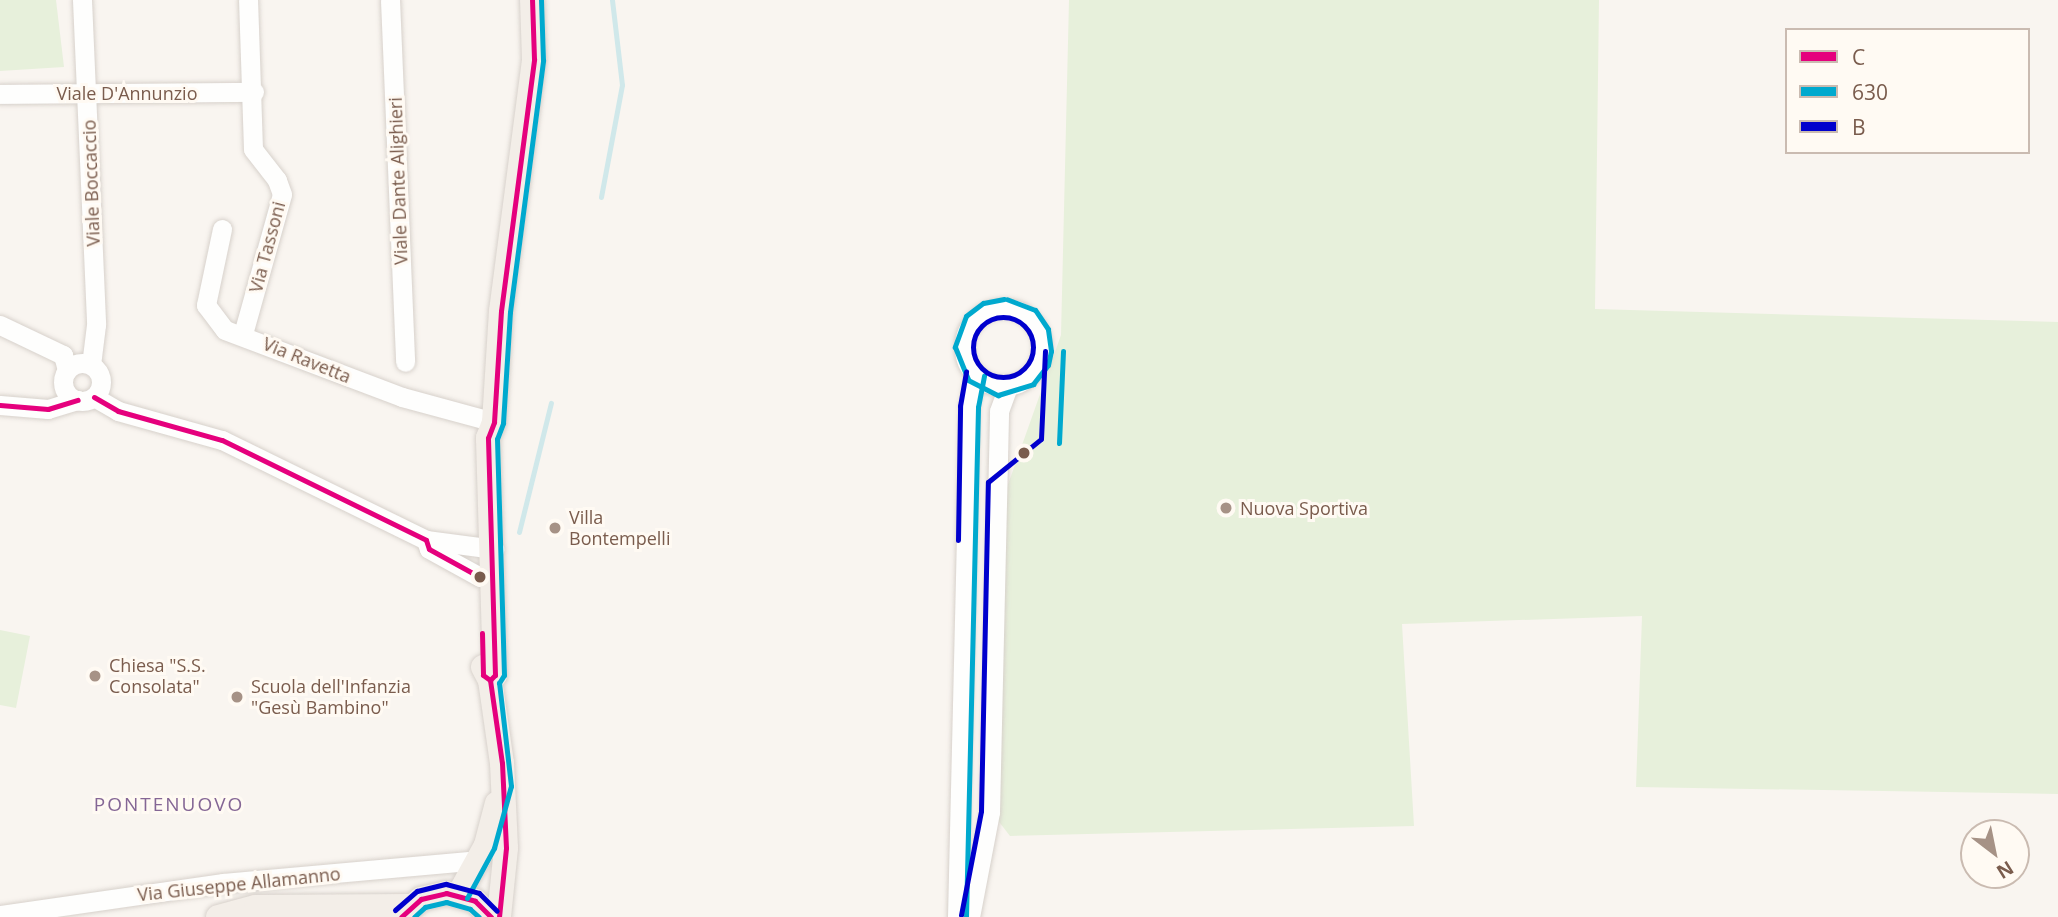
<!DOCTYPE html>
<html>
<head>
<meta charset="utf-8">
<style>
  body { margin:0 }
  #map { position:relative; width:2058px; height:917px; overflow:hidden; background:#f9f5f0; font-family:"Open Sans",sans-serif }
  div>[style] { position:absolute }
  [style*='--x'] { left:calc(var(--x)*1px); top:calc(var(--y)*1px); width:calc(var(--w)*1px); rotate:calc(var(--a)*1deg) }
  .green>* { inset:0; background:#e7f0db }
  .stream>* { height:5px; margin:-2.5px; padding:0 2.5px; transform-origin:2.5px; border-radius:2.5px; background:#d0e8ea }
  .roads { filter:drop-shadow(0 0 2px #d7d1cb) drop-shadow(0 0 2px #d7d1cb) }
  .minor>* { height:19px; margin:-9.5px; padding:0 9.5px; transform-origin:9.5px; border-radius:9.5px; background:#fefefd }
  .minor>.ring { margin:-9.5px; padding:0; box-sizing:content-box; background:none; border:19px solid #fefefd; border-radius:50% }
  .major>* { height:24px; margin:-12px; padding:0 12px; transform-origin:12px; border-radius:12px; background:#f3eee8 }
  .bus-1>* { height:5px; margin:-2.5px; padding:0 2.5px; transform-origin:2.5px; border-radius:2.5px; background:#e5007d }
  .bus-2>* { height:5px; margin:-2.5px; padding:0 2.5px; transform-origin:2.5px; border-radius:2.5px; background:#00a9ce }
  .bus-3>* { height:5px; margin:-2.5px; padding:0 2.5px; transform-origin:2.5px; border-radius:2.5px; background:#0000cd }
  .bus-3>.ring { margin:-2.5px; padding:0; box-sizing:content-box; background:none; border:5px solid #0000cd; border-radius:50% }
  .dots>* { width:19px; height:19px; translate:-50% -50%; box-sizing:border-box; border:4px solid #fffaf3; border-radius:50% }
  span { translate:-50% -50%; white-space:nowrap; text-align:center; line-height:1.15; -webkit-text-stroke:6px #fffaf3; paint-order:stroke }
  .street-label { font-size:18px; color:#7a5c4d }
  .poi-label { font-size:18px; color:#7a5c4d }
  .left { translate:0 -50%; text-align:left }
  .neighbourhood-label { font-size:19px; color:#846695; letter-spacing:2px }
  .legend { position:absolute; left:1785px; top:28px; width:245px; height:126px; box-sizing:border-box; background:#fffaf3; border:2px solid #cabbb1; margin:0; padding:9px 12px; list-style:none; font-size:21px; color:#7a5c4d }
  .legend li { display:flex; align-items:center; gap:14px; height:35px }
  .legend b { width:35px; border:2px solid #cabbb1 }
  .north { position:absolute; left:1960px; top:819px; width:70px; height:70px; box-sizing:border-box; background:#fffaf3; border:2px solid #cabbb1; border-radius:50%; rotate:148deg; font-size:19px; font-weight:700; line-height:28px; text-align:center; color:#7a5c4d }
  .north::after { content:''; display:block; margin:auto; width:24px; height:32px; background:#a69286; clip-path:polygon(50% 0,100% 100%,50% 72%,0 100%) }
</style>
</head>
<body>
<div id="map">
  <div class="green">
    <i style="clip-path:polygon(0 0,56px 0,64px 67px,0 71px)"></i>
    <i style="clip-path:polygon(1069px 0,1599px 0,1595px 309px,2058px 322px,2058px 794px,1636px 787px,1642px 616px,1402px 624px,1414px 826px,1010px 836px,983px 801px,988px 541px,1061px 335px)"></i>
    <i style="clip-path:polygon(0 630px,30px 636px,16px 708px,0 705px)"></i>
  </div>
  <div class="stream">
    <i style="--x:601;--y:197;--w:114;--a:-79.4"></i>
    <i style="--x:622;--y:85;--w:86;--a:-96.7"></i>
    <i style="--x:519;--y:532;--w:133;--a:-76.1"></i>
  </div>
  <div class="roads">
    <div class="minor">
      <i style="--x:82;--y:0;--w:325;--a:87.5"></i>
      <i style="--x:96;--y:325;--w:40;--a:97.1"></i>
      <i style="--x:390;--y:0;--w:362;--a:87.6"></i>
      <i style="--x:0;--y:94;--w:254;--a:-0.5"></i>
      <i style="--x:222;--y:229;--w:78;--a:101.9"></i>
      <i style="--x:206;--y:305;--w:31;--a:53"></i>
      <i style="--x:225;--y:330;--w:189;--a:20.7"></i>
      <i style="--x:402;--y:397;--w:95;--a:15.2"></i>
      <i class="ring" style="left:964px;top:308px;width:59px;height:59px"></i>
      <i style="--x:0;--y:325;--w:70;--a:25.5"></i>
      <i style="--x:63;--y:355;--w:16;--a:75"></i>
      <i style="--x:243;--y:334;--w:145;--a:-74.4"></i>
      <i style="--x:282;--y:194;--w:15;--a:-110"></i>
      <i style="--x:277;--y:180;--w:39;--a:-128"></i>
      <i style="--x:253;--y:149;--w:149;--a:-91.9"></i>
      <i class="ring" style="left:63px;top:363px;width:19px;height:19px"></i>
      <i style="--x:94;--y:397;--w:28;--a:30"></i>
      <i style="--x:118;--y:411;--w:108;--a:15.6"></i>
      <i style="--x:222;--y:440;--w:227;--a:26.1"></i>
      <i style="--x:426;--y:540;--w:69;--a:7.5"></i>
      <i style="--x:0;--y:405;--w:48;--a:4.8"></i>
      <i style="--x:48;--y:409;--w:31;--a:-17"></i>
      <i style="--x:426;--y:540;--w:9;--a:72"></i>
      <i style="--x:429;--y:549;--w:58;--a:28.8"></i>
      <i style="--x:0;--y:915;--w:225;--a:-8.2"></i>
      <i style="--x:223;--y:883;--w:258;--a:-5.1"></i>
      <i style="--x:957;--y:917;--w:511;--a:-88.65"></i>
      <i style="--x:969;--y:406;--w:33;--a:-79"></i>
      <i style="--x:970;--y:917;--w:107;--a:-79.2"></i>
      <i style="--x:990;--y:812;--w:401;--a:-88.7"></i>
      <i style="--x:999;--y:411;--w:27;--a:-70"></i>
    </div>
    <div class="major">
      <i style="--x:483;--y:667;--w:15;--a:62"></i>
      <i style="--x:490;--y:680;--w:84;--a:81.8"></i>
      <i style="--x:502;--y:763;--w:85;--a:87.3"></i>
      <i style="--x:506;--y:848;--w:69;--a:95.8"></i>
      <i style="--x:490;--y:680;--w:7;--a:-45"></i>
      <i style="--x:495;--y:675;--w:237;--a:-91.7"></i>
      <i style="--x:488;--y:438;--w:17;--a:-69"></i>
      <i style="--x:494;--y:422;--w:111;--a:-86.4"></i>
      <i style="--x:501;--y:311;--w:254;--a:-82.5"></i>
      <i style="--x:534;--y:59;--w:59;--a:-91.9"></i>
      <i style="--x:459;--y:894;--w:56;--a:-61.1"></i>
      <i style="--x:486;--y:845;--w:43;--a:-75.3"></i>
      <i style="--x:218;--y:917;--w:39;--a:-15"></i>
      <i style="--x:256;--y:907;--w:154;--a:-0.4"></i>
      <i style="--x:401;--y:917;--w:27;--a:-42"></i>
      <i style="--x:421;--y:899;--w:26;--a:-13"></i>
      <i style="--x:446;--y:893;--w:30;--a:15"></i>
      <i style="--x:475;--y:901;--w:23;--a:45"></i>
    </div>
  </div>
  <div class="bus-1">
    <i style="--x:94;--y:397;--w:28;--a:30"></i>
    <i style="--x:118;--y:411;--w:108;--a:15.6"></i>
    <i style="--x:222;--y:440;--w:227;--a:26.1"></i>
    <i style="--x:426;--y:540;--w:9;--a:72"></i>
    <i style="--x:429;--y:549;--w:58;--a:28.8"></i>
    <i style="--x:0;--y:405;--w:48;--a:4.8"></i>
    <i style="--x:48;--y:409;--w:31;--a:-17"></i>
    <i style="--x:482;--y:633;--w:42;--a:88.6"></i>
    <i style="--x:483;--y:675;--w:9;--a:36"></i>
    <i style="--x:490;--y:680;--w:84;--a:81.8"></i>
    <i style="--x:502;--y:763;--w:85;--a:87.3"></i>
    <i style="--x:506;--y:848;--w:69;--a:95.8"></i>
    <i style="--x:490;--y:680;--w:7;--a:-45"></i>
    <i style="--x:495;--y:675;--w:237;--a:-91.7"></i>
    <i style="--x:488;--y:438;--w:17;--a:-69"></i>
    <i style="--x:494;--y:422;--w:111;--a:-86.4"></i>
    <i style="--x:501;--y:311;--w:254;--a:-82.5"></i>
    <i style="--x:534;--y:59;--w:59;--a:-91.9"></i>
    <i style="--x:401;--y:917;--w:27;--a:-42"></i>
    <i style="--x:421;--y:899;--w:26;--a:-13"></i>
    <i style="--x:446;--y:893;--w:30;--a:15"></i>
    <i style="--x:475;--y:901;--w:23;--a:45"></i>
  </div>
  <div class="bus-2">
    <i style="--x:1004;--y:299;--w:21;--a:169"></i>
    <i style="--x:983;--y:303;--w:21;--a:143"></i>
    <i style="--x:966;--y:316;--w:33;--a:110"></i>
    <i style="--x:955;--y:347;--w:35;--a:68"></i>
    <i style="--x:968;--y:380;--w:34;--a:27"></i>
    <i style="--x:998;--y:395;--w:37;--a:-17"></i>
    <i style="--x:1033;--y:384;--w:24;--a:-52"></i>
    <i style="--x:1048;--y:365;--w:14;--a:-78"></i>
    <i style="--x:1051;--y:351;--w:22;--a:-98"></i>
    <i style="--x:1048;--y:329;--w:23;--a:-124"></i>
    <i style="--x:1035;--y:310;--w:30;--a:-159"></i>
    <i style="--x:1059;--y:443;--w:92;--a:-87.5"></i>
    <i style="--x:467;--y:898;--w:57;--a:-61.6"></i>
    <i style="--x:494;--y:848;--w:64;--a:-74.7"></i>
    <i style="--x:511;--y:786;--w:104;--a:-96.6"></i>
    <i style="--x:499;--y:683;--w:9;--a:-58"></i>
    <i style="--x:504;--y:675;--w:236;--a:-91.7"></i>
    <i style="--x:497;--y:439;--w:17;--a:-69"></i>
    <i style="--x:503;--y:423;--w:111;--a:-86.4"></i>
    <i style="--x:510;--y:312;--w:254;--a:-82.5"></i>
    <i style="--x:543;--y:60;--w:60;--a:-91.9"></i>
    <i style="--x:414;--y:917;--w:15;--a:-42"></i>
    <i style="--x:425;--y:907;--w:22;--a:-13"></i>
    <i style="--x:446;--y:902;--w:25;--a:16"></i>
    <i style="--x:470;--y:909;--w:12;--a:42"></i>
    <i style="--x:966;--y:917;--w:510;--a:-88.65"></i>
    <i style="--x:978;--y:407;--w:32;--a:-79"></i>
  </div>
  <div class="bus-3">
    <i class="ring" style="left:973px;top:317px;width:55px;height:55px"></i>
    <i style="--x:958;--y:540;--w:134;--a:-89.1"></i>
    <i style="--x:960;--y:406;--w:35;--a:-80"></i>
    <i style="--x:395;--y:910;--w:29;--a:-41"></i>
    <i style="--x:417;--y:891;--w:30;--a:-14"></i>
    <i style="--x:446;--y:884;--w:34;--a:15"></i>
    <i style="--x:479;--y:893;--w:25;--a:45"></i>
    <i style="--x:961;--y:915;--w:106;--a:-79.1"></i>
    <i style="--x:981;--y:811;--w:329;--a:-88.8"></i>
    <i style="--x:988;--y:482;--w:68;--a:-39.1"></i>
    <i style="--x:1041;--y:439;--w:88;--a:-87.4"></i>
  </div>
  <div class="dots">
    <i style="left:1024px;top:453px;background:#7a5c4d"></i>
    <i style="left:1226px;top:508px;background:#a69286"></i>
    <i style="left:555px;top:528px;background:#a69286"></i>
    <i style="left:480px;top:577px;background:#7a5c4d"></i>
    <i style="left:95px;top:676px;background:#a69286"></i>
    <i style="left:237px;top:697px;background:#a69286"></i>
  </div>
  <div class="street-label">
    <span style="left:127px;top:93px">Viale D'Annunzio</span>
    <span style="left:398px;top:181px;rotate:-92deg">Viale Dante Alighieri</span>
    <span style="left:91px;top:183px;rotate:-92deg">Viale Boccaccio</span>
    <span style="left:267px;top:247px;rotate:-75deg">Via Tassoni</span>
    <span style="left:307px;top:360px;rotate:22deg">Via Ravetta</span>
    <span style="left:239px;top:884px;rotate:-6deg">Via Giuseppe Allamanno</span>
  </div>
  <div class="poi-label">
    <span class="left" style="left:1240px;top:508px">Nuova Sportiva</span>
    <span class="left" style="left:569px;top:528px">Villa<br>Bontempelli</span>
    <span class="left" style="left:109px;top:676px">Chiesa "S.S.<br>Consolata"</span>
    <span class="left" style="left:251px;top:697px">Scuola dell'Infanzia<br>"Gesù Bambino"</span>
  </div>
  <div class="neighbourhood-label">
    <span style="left:169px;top:805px">PONTENUOVO</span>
  </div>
  <ul class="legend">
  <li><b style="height:9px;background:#e5007d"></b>C</li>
  <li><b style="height:9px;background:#00a9ce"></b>630</li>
  <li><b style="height:9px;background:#0000cd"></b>B</li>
  </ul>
  <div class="north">N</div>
</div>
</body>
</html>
